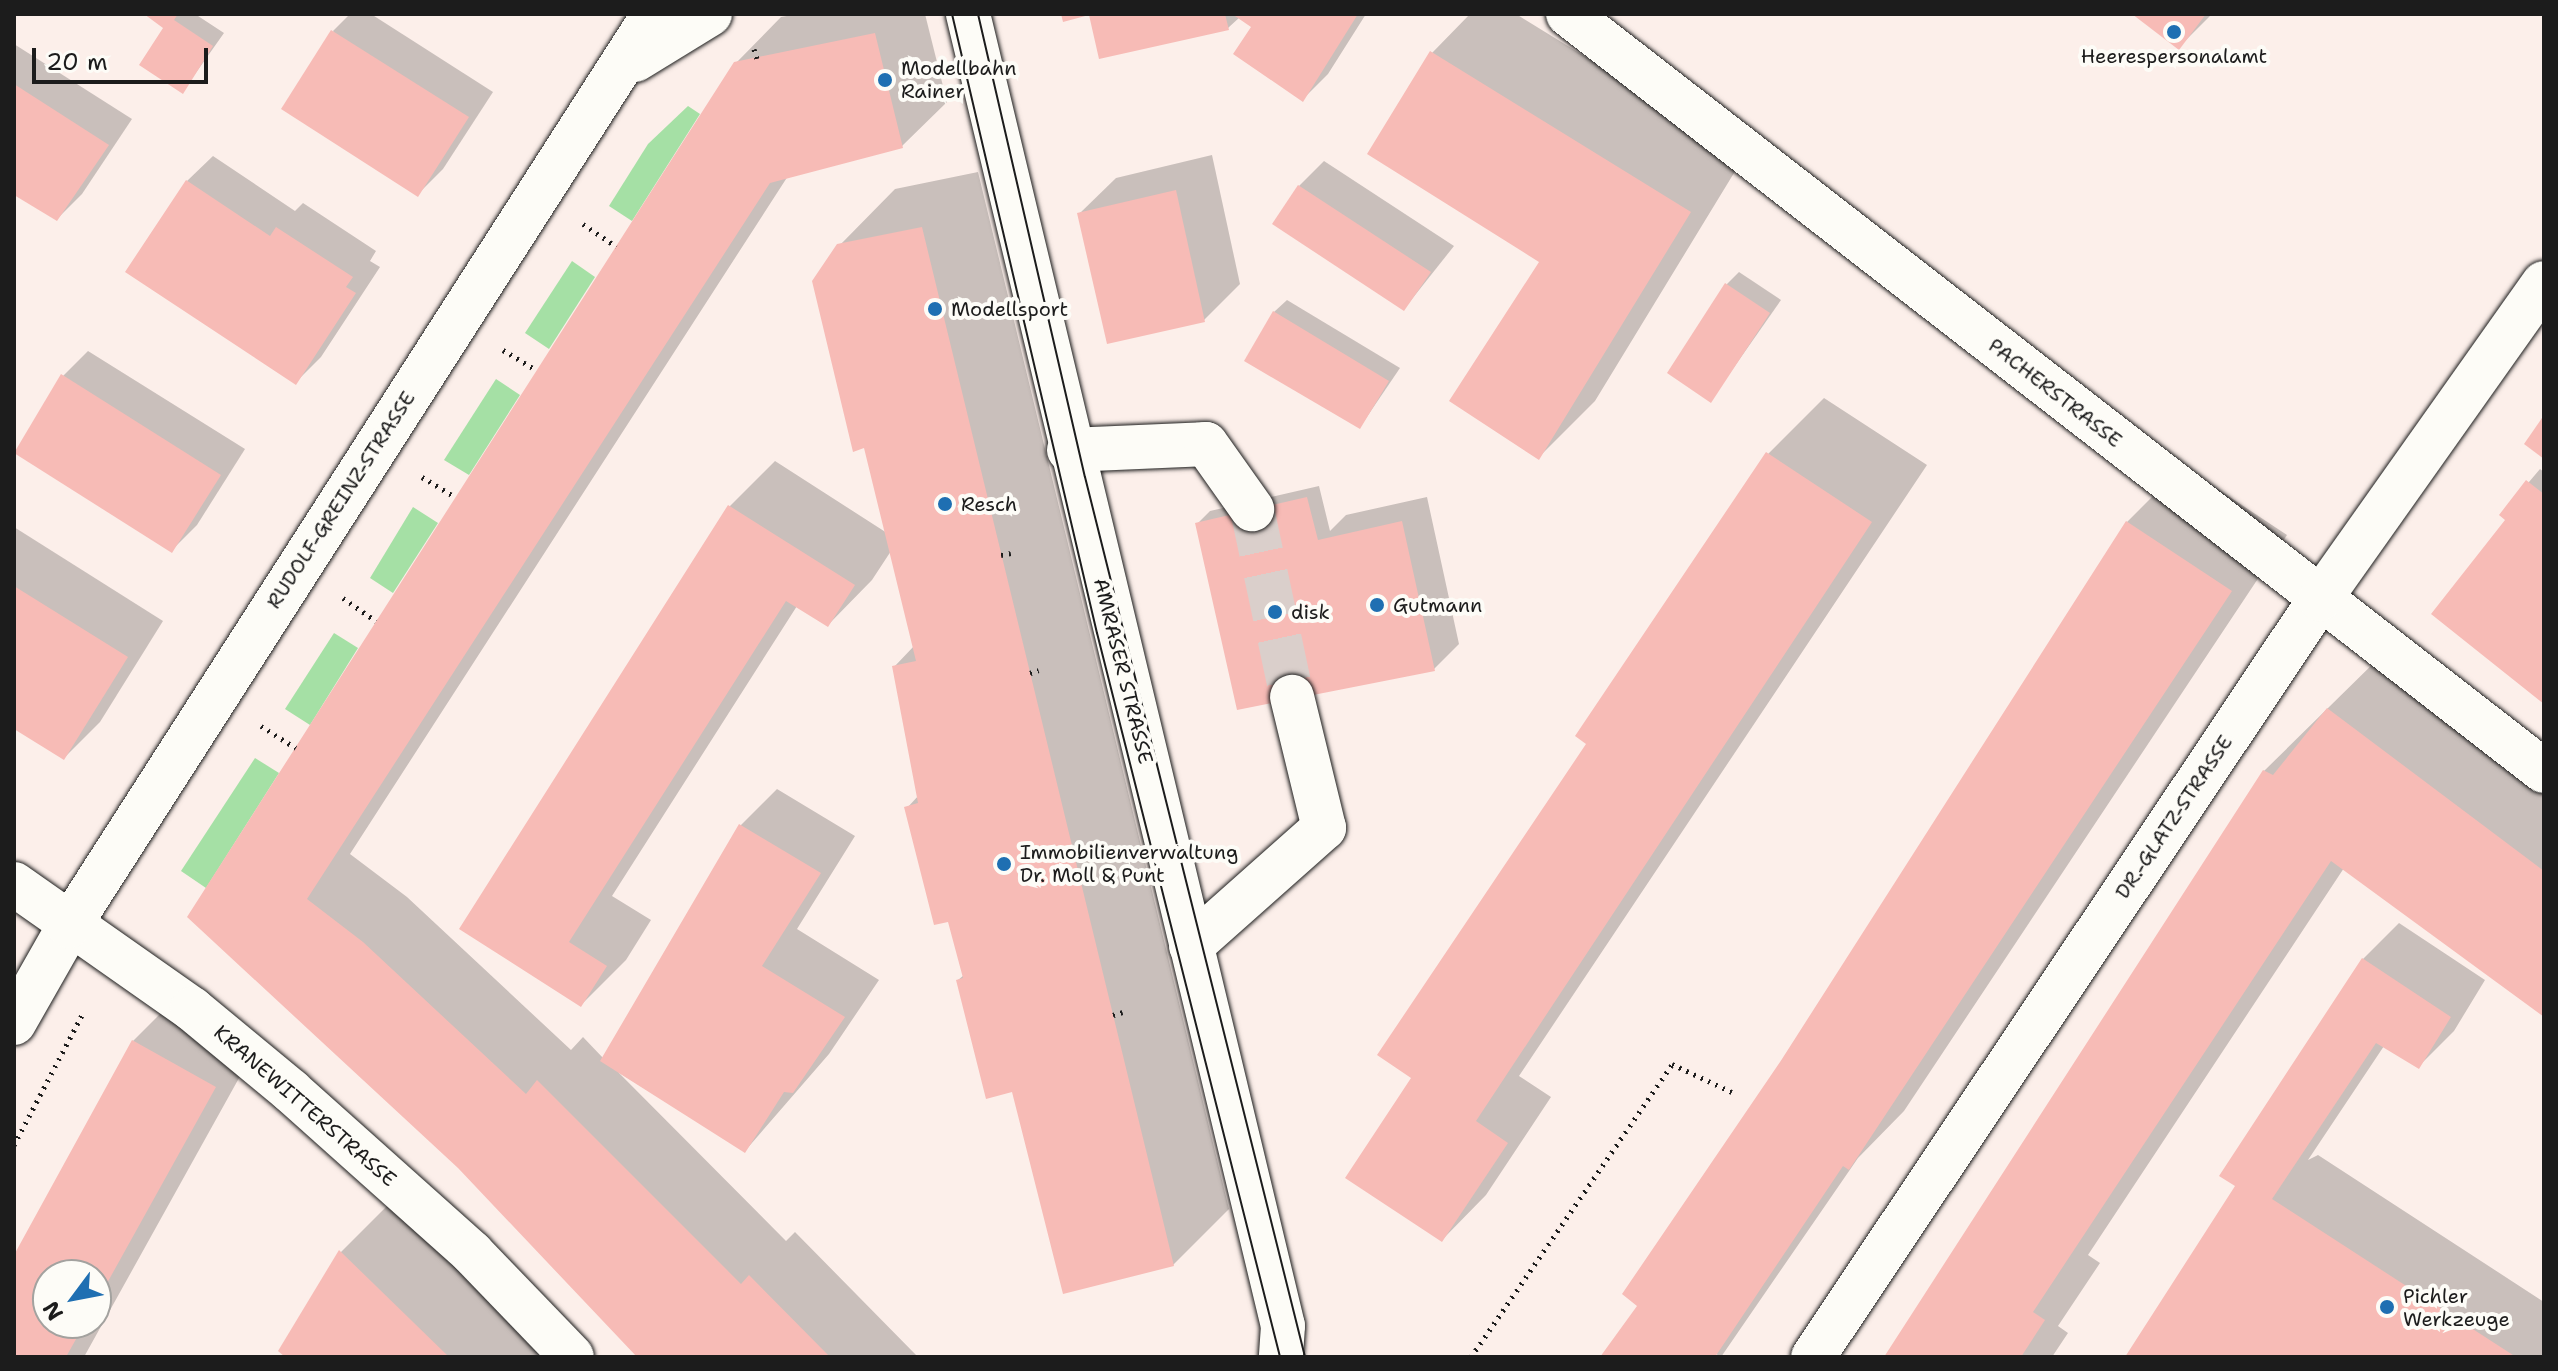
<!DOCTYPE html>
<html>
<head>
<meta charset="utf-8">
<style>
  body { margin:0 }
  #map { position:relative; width:2558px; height:1371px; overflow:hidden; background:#fcefea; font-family:"Shantell Sans",sans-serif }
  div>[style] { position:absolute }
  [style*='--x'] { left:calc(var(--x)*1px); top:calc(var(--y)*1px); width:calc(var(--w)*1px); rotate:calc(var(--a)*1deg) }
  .green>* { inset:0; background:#a5e0a5 }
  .shadow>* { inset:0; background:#0003 }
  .building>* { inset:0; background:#f7bbb6 }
  .minor-tunnel>* { height:44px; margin-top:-22px; transform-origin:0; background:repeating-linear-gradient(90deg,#dacfcb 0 44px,transparent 0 66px) }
  .path>* { height:5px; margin-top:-2.5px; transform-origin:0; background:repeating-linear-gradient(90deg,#1c1c1c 0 2px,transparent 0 8px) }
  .roads { filter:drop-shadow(0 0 2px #1c1c1c) drop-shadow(0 0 2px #1c1c1c) }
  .minor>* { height:44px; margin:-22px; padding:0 22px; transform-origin:22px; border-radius:22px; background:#fdfcf7 }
  .tram>* { height:2px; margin:-1px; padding:0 1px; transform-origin:1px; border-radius:1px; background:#1c1c1c }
  .dots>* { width:22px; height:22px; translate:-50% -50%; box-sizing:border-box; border:4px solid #fdfcf7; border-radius:50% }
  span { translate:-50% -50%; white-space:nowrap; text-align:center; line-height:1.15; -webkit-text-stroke:8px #fdfcf7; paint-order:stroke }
  .poi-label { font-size:20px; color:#1c1c1c }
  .left { translate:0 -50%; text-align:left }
  .street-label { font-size:20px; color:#1c1c1c }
  .frame { position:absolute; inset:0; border:16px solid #1c1c1c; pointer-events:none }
  .north { position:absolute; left:32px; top:1259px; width:80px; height:80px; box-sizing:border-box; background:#fdfcf7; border:2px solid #a3a29f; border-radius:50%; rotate:238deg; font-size:22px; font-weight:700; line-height:32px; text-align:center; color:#1c1c1c }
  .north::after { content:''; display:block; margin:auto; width:28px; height:36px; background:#1f6fb2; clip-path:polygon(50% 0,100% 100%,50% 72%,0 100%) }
  .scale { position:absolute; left:32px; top:48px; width:176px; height:36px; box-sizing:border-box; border:4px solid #1c1c1c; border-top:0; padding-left:10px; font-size:24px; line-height:28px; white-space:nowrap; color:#1c1c1c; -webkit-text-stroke:6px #fdfcf7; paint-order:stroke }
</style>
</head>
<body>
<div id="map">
  <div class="green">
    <i style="clip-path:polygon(688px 106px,700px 114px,632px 221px,609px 206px,648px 144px)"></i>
    <i style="clip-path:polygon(572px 261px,595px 277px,549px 349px,525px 333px)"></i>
    <i style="clip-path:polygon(496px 379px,520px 395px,469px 475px,444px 460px)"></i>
    <i style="clip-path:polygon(413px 507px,438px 523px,393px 593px,370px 578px)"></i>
    <i style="clip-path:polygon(334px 633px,358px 648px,310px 725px,285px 709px)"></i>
    <i style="clip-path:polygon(255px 758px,279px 773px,206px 888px,181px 871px)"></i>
  </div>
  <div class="shadow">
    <i style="clip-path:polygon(147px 14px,195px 14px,224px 33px,183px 91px,170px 29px)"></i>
    <i style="clip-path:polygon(350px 14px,371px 14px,493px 92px,443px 169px,418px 194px,333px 31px)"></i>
    <i style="clip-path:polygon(798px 14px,925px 14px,947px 102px,902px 146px,788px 176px,350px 854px,407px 897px,571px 1050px,583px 1037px,604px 1059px,741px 825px,777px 789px,855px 836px,797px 929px,879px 980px,829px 1054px,745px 1151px,618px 1072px,786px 1241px,795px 1232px,918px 1357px,642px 1357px,459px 1166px,189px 917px,736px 63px,781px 17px)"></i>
    <i style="clip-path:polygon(1091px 14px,1366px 14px,1328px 74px,1303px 99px,1254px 26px,1240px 17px,1228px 28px)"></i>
    <i style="clip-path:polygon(1470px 14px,1516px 14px,1745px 155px,1595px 401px,1539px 457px,1542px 262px,1432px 53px)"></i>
    <i style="clip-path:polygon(2135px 14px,2212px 14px,2179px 47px)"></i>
    <i style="clip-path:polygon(14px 44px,132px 119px,82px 194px,57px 219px,14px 192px)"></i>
    <i style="clip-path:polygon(1212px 155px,1240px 284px,1204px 320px,1079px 214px,1116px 178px)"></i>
    <i style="clip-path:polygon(213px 156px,295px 211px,303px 203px,376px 251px,370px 261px,380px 267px,321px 357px,296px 382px,187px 181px)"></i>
    <i style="clip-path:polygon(1324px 161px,1454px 246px,1404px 309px,1299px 186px)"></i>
    <i style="clip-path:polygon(978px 172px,1229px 1209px,1173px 1265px,1014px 1090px,958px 980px,964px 975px,950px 919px,907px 808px,919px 795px,894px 667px,914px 646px,891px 551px,872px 580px,828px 625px,797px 606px,612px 896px,651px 920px,626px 960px,581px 1005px,461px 928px,730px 506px,775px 461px,887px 533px,839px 246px,895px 189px)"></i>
    <i style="clip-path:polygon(1739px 272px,1781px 300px,1711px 400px,1727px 284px)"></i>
    <i style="clip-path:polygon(1287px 300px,1400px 368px,1360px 427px,1274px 312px)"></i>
    <i style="clip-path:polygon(88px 351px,245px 449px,197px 525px,171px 551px,63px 376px)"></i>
    <i style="clip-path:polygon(1824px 398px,1927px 465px,1519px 1076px,1551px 1097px,1486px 1195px,1442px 1240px,1413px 1080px,1589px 744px,1768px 454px)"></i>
    <i style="clip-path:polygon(2183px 466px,2287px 535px,1904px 1111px,1858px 1158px,1721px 1357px,1664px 1322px,1709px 1357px,1601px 1357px,1638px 1307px,1752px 1107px,2127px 522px)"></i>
    <i style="clip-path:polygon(2540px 469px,2544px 472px,2544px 701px,2508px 520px,2501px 515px)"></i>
    <i style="clip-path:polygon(1319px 486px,1330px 531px,1346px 515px,1427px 497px,1459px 644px,1434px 669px,1197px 524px,1210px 511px)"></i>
    <i style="clip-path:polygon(14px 527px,163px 621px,100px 722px,64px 758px,14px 726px)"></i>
    <i style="clip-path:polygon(2384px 653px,2544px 772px,2544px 1016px,2344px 868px,2088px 1255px,2100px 1263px,2058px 1326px,2068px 1333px,2052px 1357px,1887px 1357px,2264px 771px)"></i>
    <i style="clip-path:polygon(2399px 923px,2485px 980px,2454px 1031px,2418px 1067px,2384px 1046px,2308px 1160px,2318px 1155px,2544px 1302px,2544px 1357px,2127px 1357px,2238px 1186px,2363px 959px)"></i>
    <i style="clip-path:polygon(evenodd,178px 996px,259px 1042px,84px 1357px,14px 1357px,14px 1259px,133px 1041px,178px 996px,48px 1275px,96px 1275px,96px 1323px,48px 1323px,48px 1275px)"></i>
    <i style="clip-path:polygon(397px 1196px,560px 1357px,288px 1357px,281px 1350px,341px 1252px)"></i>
  </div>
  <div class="building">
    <i style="clip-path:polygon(144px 14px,178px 14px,174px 20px,213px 46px,183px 94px,139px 65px,163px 28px)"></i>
    <i style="clip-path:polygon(1061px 14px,1225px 14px,1229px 30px,1099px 59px,1089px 15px,1063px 22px)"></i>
    <i style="clip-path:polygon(1232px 14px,1358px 14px,1303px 102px,1233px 54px,1251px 27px)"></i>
    <i style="clip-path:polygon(2132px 14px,2206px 14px,2179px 50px)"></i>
    <i style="clip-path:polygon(331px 30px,469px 117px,418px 197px,281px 109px)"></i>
    <i style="clip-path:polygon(875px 33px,903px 148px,770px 183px,307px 899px,363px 942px,526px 1094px,537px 1080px,741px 1284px,749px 1275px,830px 1357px,637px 1357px,458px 1168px,187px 917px,734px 62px)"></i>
    <i style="clip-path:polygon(1430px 51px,1691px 212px,1539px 460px,1449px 401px,1539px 262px,1367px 154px)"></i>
    <i style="clip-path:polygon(14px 84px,109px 145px,57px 221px,14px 195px)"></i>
    <i style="clip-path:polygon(186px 180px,270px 236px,276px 227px,353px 277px,346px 287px,356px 293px,296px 385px,125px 272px)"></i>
    <i style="clip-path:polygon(1298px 185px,1431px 272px,1404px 311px,1272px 224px)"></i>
    <i style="clip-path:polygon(1176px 190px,1205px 322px,1107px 344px,1077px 213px)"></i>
    <i style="clip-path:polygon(922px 227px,1174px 1266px,1063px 1294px,1012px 1092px,986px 1099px,956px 980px,963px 978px,948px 922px,934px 925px,904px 807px,918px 803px,892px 666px,916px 661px,864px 448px,853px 452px,812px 281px,837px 244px)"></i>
    <i style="clip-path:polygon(1725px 283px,1770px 313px,1711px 403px,1667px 373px)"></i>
    <i style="clip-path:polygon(1273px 311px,1389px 381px,1360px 429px,1244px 361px)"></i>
    <i style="clip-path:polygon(61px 374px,221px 475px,172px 553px,14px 453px)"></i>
    <i style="clip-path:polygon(2544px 415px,2544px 459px,2524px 444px)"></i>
    <i style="clip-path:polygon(1766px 452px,1872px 522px,1476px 1121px,1508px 1143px,1442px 1242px,1345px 1178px,1411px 1078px,1377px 1055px,1586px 744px,1575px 736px)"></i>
    <i style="clip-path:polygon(2526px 480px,2544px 494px,2544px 704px,2431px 614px,2505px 520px,2499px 515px)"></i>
    <i style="clip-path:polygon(1307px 497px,1318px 540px,1402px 521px,1435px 671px,1237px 710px,1195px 523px)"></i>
    <i style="clip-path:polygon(728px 505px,855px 585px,828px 627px,786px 601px,569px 942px,607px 966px,581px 1007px,459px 929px)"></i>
    <i style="clip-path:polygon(2126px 521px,2232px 591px,1849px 1170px,1843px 1166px,1715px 1357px,1600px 1357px,1637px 1306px,1622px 1294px,1782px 1059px)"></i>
    <i style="clip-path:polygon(14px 586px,128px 657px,64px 760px,14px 729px)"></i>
    <i style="clip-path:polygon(2327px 708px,2544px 871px,2544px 1017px,2331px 861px,2033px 1312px,2045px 1320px,2021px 1357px,1884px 1357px,2263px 770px,2273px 775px)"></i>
    <i style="clip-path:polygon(739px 824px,821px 873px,762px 966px,845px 1017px,793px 1093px,784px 1092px,745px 1153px,600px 1061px)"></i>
    <i style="clip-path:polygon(2362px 958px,2451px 1017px,2419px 1069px,2376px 1043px,2272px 1199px,2516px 1357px,2125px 1357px,2235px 1186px,2219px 1176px)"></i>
    <i style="clip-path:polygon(132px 1040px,216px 1087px,96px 1303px,96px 1275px,48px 1275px,48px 1323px,85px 1323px,66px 1357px,14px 1357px,14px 1255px)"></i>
    <i style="clip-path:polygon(339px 1250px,449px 1357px,285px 1357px,278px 1351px)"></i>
  </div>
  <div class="minor-tunnel">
    <i style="--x:1252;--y:509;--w:192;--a:78"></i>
  </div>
  <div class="path">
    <i style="--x:754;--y:49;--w:10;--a:73"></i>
    <i style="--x:583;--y:224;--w:40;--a:34"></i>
    <i style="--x:503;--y:350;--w:39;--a:31"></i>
    <i style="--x:422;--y:477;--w:39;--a:31"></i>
    <i style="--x:1001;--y:555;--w:10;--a:-11"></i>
    <i style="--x:343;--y:598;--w:40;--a:34.9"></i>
    <i style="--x:1030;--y:673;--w:9;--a:-18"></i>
    <i style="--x:261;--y:726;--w:41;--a:32.2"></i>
    <i style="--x:1073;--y:853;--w:9;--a:-13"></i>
    <i style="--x:1113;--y:1015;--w:10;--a:-17"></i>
    <i style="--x:14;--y:1145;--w:147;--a:-62.4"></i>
    <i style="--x:1471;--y:1357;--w:355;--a:-55.5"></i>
    <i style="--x:1672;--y:1064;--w:66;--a:25"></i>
  </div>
  <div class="roads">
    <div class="minor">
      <i style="--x:968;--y:14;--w:1349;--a:76.5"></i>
      <i style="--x:1283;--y:1326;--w:31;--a:94"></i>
      <i style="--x:1568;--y:14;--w:1235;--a:37.8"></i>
      <i style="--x:635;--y:60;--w:88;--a:-31.5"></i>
      <i style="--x:1069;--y:450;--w:137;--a:-2.5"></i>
      <i style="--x:1206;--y:444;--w:80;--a:54.7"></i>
      <i style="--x:14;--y:884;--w:218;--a:35.1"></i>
      <i style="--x:192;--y:1009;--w:129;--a:39.6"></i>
      <i style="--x:291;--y:1091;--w:243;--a:41.8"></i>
      <i style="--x:472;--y:1253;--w:144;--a:46.1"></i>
      <i style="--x:1191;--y:946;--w:178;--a:-41.6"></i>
      <i style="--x:1324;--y:828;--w:135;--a:-103.7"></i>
      <i style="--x:14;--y:1023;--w:112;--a:-60.4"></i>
      <i style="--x:69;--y:926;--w:1083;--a:-57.32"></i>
      <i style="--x:1813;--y:1357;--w:912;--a:-56.22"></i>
      <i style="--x:2320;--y:599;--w:387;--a:-54.7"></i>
    </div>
  </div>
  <div class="tram">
    <i style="--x:952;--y:14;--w:636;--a:76.82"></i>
    <i style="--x:1097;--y:633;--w:747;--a:75.81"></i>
    <i style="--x:978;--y:14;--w:475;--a:77"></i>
    <i style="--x:1085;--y:477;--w:907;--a:75.96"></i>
  </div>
  <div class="dots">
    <i style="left:2174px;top:32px;background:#1f6fb2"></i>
    <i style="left:885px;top:80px;background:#1f6fb2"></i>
    <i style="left:935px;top:309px;background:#1f6fb2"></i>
    <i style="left:945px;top:504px;background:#1f6fb2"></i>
    <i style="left:1377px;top:605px;background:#1f6fb2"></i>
    <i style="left:1275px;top:612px;background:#1f6fb2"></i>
    <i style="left:1004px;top:864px;background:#1f6fb2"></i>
    <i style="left:2387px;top:1307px;background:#1f6fb2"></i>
  </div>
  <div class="poi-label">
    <span style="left:2174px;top:56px">Heerespersonalamt</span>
    <span class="left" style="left:901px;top:80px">Modellbahn<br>Rainer</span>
    <span class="left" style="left:951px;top:309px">Modellsport</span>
    <span class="left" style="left:961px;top:504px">Resch</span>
    <span class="left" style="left:1393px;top:605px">Gutmann</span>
    <span class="left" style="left:1291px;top:612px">disk</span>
    <span class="left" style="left:1020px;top:864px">Immobilienverwaltung<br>Dr. Moll &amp; Punt</span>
    <span class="left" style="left:2403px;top:1308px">Pichler<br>Werkzeuge</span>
  </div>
  <div class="street-label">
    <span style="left:2055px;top:393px;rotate:38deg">PACHERSTRASSE</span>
    <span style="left:341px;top:500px;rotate:-57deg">RUDOLF-GREINZ-STRASSE</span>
    <span style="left:1123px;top:671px;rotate:76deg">AMRASER STRASSE</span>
    <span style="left:2174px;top:817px;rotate:-56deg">DR.-GLATZ-STRASSE</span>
    <span style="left:305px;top:1106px;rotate:41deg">KRANEWITTERSTRASSE</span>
  </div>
  <div class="frame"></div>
  <div class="north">N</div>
  <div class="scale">20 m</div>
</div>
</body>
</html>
